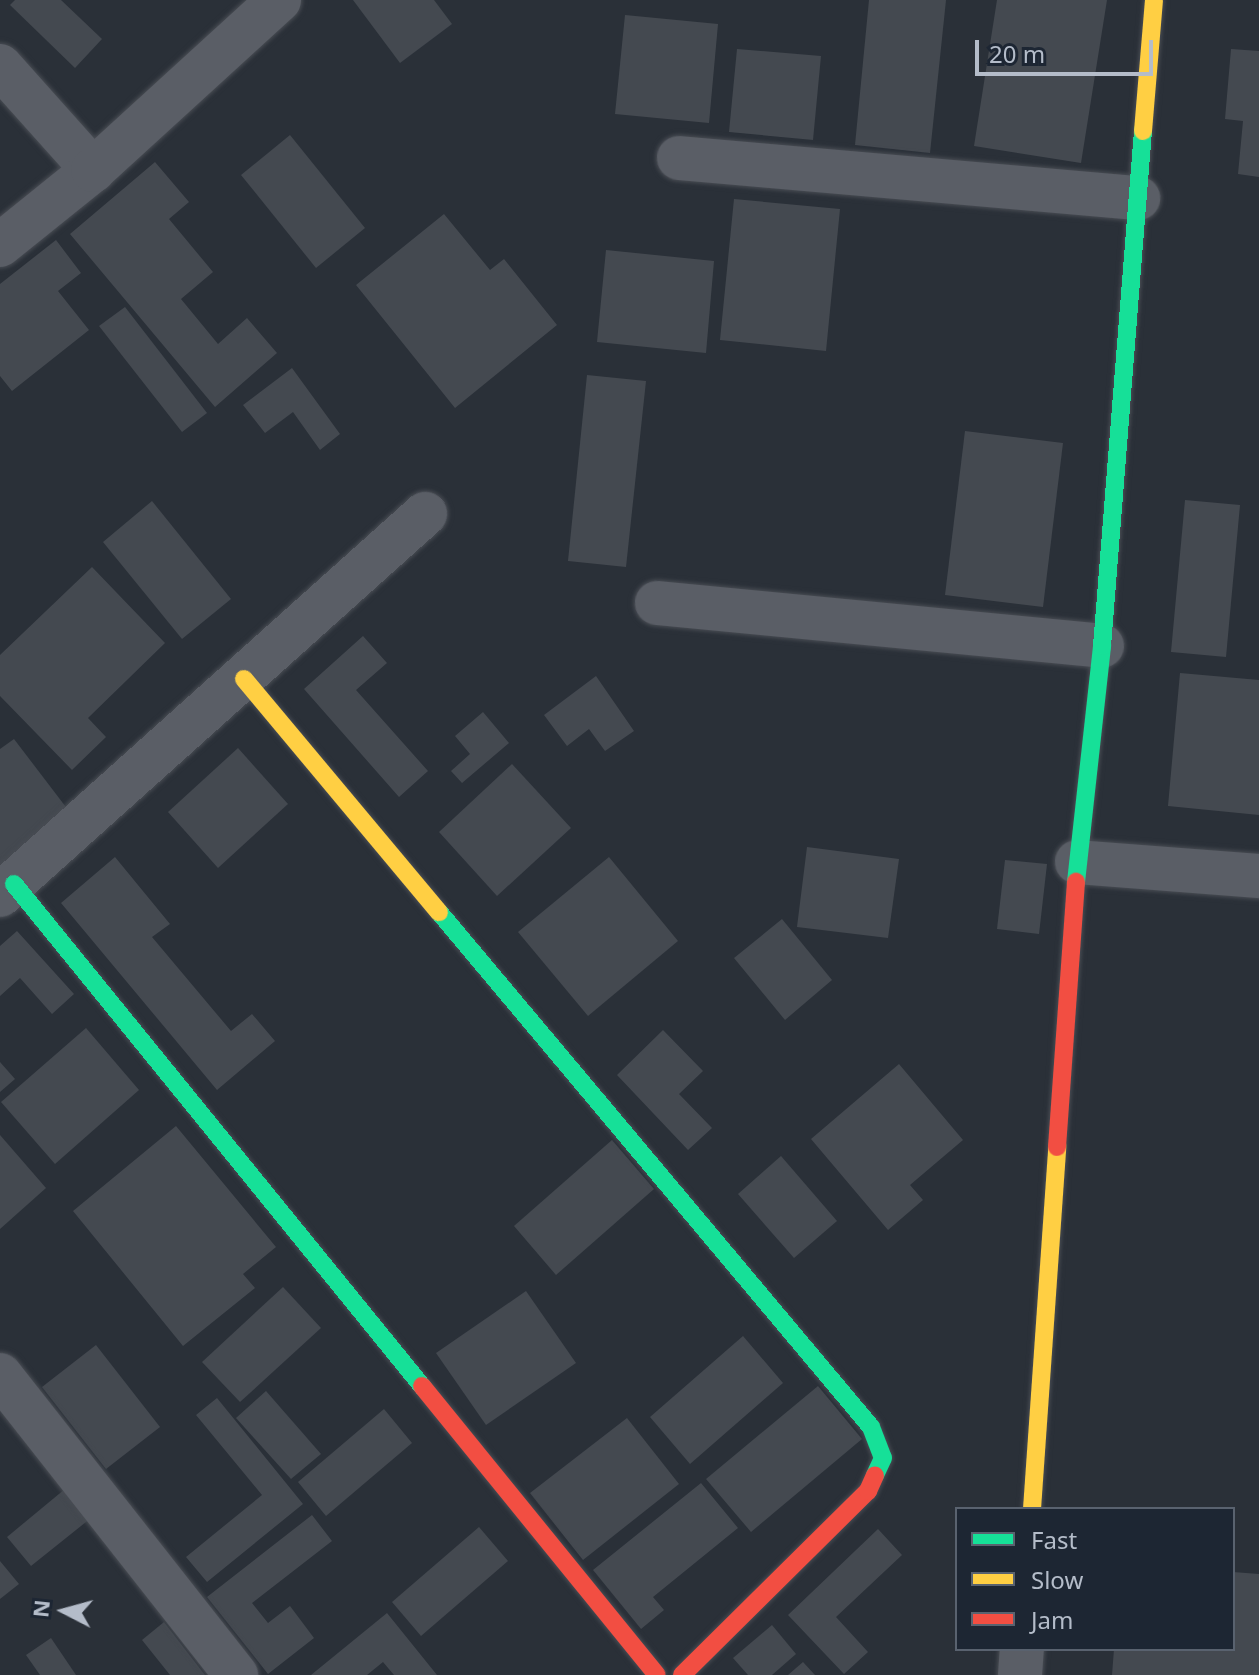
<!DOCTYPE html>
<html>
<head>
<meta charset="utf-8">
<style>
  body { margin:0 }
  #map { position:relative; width:1259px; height:1675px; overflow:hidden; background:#2a3038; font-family:"Noto Sans",sans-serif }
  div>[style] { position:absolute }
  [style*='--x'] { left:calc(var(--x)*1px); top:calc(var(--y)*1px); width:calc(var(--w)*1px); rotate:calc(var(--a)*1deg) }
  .building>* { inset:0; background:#444950 }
  .roads { filter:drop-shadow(0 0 2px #484c53) drop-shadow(0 0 2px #484c53) }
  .street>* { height:44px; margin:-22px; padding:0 22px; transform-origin:22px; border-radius:22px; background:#5a5e66 }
  .fast>* { height:18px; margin:-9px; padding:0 9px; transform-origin:9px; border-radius:9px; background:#16e098 }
  .slow>* { height:18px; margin:-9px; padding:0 9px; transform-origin:9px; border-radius:9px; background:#ffcf43 }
  .jam>* { height:18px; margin:-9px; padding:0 9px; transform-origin:9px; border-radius:9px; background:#f24e42 }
  span { translate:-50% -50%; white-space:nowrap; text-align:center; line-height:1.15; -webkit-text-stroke:7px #1d2633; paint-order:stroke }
  .legend { position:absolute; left:955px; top:1507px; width:280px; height:144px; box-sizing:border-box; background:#1d2633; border:2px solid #59626f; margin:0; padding:10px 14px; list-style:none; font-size:24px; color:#b4bcc9 }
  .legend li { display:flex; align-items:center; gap:16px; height:40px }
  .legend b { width:40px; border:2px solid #59626f }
  .north { position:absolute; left:24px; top:1571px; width:80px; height:80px; -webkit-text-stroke:6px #1d2633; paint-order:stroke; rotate:276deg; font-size:22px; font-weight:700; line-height:32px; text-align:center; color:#b4bcc9 }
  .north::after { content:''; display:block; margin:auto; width:28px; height:36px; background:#b4bcc9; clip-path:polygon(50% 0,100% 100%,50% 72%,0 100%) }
  .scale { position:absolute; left:975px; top:40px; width:178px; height:36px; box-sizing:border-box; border:4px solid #b4bcc9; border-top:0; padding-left:10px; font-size:24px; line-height:28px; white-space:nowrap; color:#b4bcc9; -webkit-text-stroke:6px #1d2633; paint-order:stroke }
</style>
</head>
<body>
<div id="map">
  <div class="building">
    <i style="clip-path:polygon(15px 0,61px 0,102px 39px,75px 68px,10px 5px)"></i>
    <i style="clip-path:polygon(353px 0,434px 0,452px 24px,400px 63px)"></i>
    <i style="clip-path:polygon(869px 0,946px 0,930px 153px,855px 145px)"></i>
    <i style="clip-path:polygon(997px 0,1107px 0,1081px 163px,974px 146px)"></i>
    <i style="clip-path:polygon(625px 15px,718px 24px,709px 123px,615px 114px)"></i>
    <i style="clip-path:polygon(737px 49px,821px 56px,813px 140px,729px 132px)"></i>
    <i style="clip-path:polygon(1231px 49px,1259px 51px,1259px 177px,1238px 174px,1243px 121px,1225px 119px)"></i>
    <i style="clip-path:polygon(290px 135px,365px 228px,316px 268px,241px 175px)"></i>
    <i style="clip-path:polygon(155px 162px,189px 202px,169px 219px,213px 272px,181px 299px,218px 344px,247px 318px,277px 353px,215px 407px,70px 234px)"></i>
    <i style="clip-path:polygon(734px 199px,840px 209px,826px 351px,720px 340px)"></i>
    <i style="clip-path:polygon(444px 214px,490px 270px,504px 259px,557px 325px,455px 408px,356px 285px)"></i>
    <i style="clip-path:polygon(56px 240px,81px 273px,58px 291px,89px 330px,12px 391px,0 376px,0 284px)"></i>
    <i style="clip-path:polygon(606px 250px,714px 261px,706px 353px,597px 342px)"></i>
    <i style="clip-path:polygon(125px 307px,207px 413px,182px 432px,99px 326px)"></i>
    <i style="clip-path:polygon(292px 368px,340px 434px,320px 450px,293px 412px,265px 433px,243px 405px)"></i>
    <i style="clip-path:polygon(587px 375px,646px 381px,626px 567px,568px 561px)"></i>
    <i style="clip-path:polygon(965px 431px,1063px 443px,1043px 607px,945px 595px)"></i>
    <i style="clip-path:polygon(1185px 500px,1240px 505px,1226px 657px,1171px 652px)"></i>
    <i style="clip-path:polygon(152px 501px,231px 599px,182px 639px,103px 542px)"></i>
    <i style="clip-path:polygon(92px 567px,165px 643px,88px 718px,106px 737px,72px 770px,0 696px,0 655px)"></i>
    <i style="clip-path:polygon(363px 636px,387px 663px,356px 690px,428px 771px,399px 797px,304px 689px)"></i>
    <i style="clip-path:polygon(1180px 673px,1259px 680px,1259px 815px,1168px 806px)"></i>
    <i style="clip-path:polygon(596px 676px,634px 731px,605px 751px,589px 729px,567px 746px,544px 715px)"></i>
    <i style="clip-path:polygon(483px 712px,509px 743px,462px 783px,451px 771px,470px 754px,455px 736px)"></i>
    <i style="clip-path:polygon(14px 739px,72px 815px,0 871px,0 749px)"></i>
    <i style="clip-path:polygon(238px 748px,288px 804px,218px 868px,168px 812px)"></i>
    <i style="clip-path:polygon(512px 764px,571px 828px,497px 896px,439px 832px)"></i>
    <i style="clip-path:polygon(807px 847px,899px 859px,888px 938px,797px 927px)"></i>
    <i style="clip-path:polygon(115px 857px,170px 924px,152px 937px,231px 1031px,252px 1014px,275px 1041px,217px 1090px,61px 903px)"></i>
    <i style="clip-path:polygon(609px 857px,678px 941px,588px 1016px,518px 932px)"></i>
    <i style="clip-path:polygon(1005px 860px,1047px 864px,1039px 934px,997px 929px)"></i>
    <i style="clip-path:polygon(782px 919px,832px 980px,785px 1020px,734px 958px)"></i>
    <i style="clip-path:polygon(17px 931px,74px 994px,52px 1014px,20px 978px,0 996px,0 946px)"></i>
    <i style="clip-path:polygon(86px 1028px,139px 1090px,55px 1164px,1px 1102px)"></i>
    <i style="clip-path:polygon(663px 1030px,703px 1071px,679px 1094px,712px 1128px,688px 1150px,617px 1075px)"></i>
    <i style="clip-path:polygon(0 1062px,15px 1079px,0 1092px)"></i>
    <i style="clip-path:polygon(899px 1064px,963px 1140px,910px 1185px,923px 1200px,888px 1230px,811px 1139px)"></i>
    <i style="clip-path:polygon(176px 1126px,276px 1247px,243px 1274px,255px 1288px,183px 1346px,73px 1211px)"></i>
    <i style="clip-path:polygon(0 1135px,46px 1188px,0 1229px)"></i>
    <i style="clip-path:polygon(612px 1140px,654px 1189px,556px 1275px,514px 1226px)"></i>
    <i style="clip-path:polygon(781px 1156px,837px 1221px,794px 1258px,738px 1194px)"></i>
    <i style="clip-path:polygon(283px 1287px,321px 1328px,240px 1402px,202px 1362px)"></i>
    <i style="clip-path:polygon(526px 1291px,576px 1363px,486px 1425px,436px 1353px)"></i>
    <i style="clip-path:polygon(743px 1336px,783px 1383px,690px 1464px,650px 1417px)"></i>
    <i style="clip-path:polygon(96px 1345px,160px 1427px,106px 1469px,42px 1387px)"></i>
    <i style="clip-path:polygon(818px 1386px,862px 1439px,751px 1532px,706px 1479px)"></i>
    <i style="clip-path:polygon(266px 1391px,321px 1454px,291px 1479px,236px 1418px)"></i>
    <i style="clip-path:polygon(217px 1398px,303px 1504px,207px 1582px,186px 1557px,262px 1495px,196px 1415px)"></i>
    <i style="clip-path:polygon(384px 1409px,412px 1443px,326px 1516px,298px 1482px)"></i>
    <i style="clip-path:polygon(627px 1418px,679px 1484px,583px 1560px,530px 1493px)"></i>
    <i style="clip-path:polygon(701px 1483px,738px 1528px,653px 1597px,664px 1610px,641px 1629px,593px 1570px)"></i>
    <i style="clip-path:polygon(71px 1484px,96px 1514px,31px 1566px,7px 1537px)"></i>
    <i style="clip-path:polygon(312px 1515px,332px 1541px,252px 1603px,268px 1623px,290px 1606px,314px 1638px,268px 1674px,207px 1597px)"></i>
    <i style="clip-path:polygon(479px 1527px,508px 1561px,421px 1636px,392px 1602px)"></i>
    <i style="clip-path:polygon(878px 1529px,902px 1555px,836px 1617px,868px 1652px,844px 1674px,788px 1615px)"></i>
    <i style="clip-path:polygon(0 1561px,19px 1584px,0 1599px)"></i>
    <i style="clip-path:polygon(1233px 1572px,1259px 1574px,1259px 1675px,1112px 1675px,1114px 1649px,1233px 1649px)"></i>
    <i style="clip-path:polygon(387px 1613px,437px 1675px,394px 1675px,383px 1662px,367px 1675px,311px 1675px)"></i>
    <i style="clip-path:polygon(164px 1622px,205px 1675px,170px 1675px,142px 1640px)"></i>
    <i style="clip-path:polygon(772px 1625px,796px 1654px,772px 1675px,748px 1675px,733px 1658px)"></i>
    <i style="clip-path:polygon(51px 1638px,76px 1675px,40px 1675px,26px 1655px)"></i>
    <i style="clip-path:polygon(803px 1662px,815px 1675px,788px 1675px)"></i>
  </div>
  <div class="roads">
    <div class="street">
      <i style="--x:0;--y:66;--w:140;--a:48.2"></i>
      <i style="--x:679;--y:158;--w:461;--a:5"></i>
      <i style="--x:0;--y:245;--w:119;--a:-38.9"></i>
      <i style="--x:93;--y:170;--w:252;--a:-42.4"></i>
      <i style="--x:657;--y:603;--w:447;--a:5.5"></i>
      <i style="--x:1077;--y:862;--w:183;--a:4.4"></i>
      <i style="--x:0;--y:895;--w:571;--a:-41.88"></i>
      <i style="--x:0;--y:1375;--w:382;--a:51.8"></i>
      <i style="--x:1020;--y:1675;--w:26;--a:-86"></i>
    </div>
    <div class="fast">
      <i style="--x:1076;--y:882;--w:237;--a:-83.7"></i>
      <i style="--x:1102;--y:646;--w:517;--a:-85.45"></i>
      <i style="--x:14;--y:884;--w:647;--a:50.9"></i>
      <i style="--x:439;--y:912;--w:672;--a:50.01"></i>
      <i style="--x:871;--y:1427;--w:33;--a:69"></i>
      <i style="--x:883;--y:1458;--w:19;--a:115"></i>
    </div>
    <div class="slow">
      <i style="--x:1143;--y:131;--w:131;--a:-85.2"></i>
      <i style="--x:244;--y:679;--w:304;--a:50.1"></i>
      <i style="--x:1032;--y:1509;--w:363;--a:-86"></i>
    </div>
    <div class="jam">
      <i style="--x:1057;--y:1147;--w:266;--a:-85.9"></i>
      <i style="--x:422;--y:1386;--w:372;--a:50.9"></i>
      <i style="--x:682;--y:1675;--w:262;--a:-44.7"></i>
      <i style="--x:868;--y:1491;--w:17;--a:-66"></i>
    </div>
  </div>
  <ul class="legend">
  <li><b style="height:10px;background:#16e098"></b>Fast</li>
  <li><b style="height:10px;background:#ffcf43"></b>Slow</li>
  <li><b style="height:10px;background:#f24e42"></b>Jam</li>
  </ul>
  <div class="north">N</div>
  <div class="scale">20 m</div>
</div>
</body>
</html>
